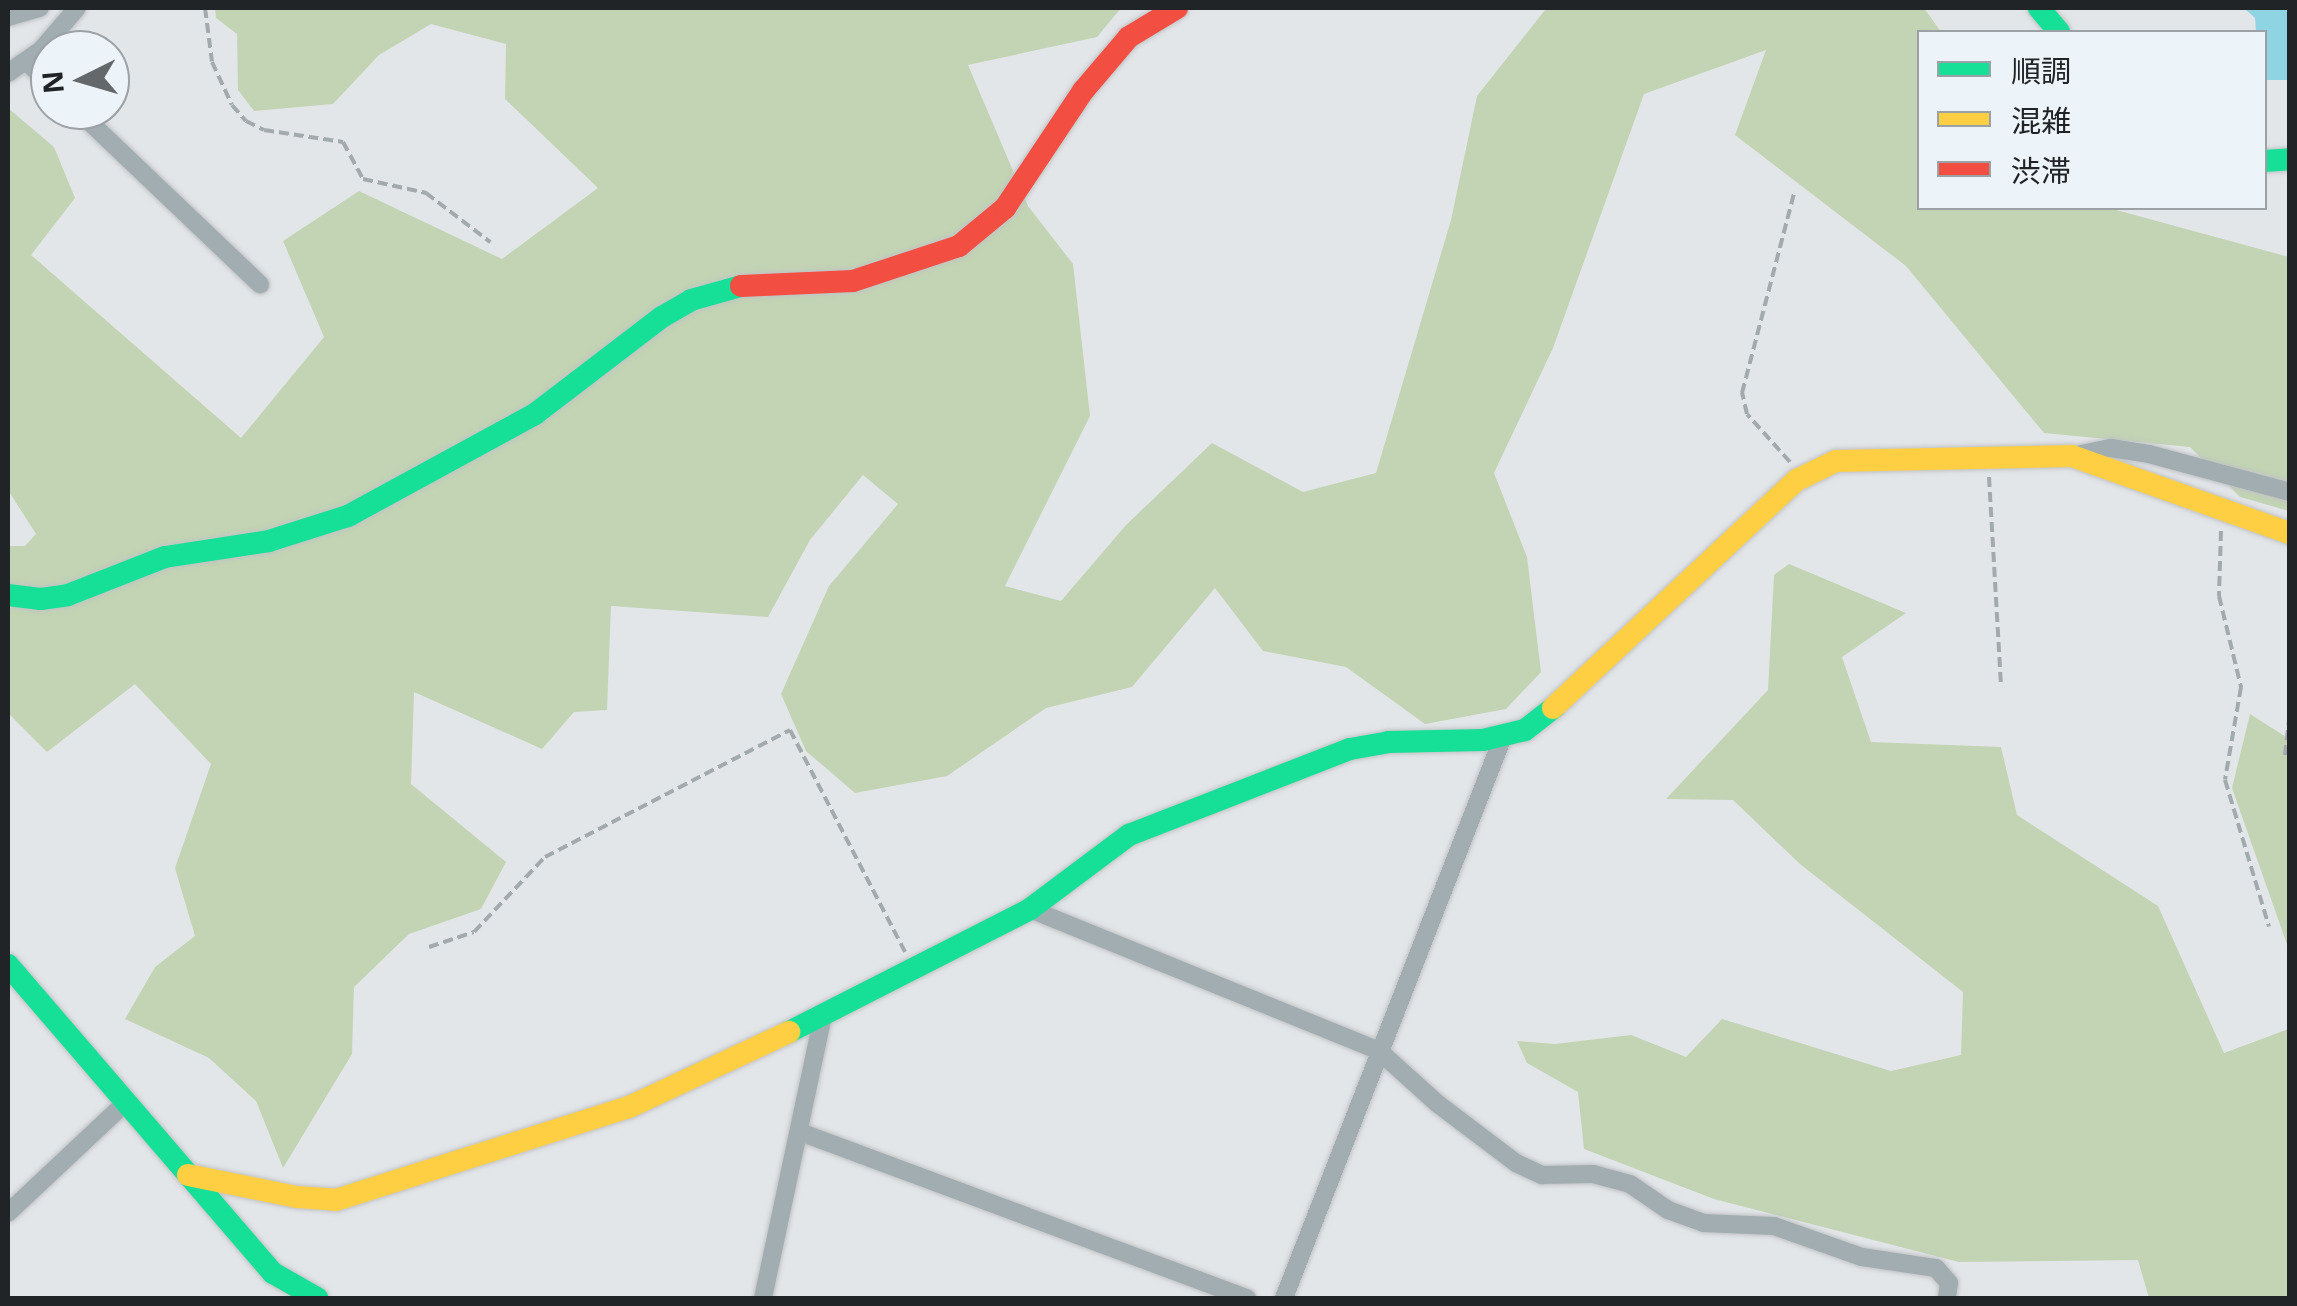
<!DOCTYPE html>
<html>
<head>
<meta charset="utf-8">
<style>
  body { margin:0 }
  #map { position:relative; width:2297px; height:1306px; overflow:hidden; background:#e3e6e9; font-family:"Noto Sans","Noto Sans JP",sans-serif }
  div>[style] { position:absolute }
  [style*='--x'] { left:calc(var(--x)*1px); top:calc(var(--y)*1px); width:calc(var(--w)*1px); rotate:calc(var(--a)*1deg) }
  .green>* { inset:0; background:#c2d4b3 }
  .water>* { inset:0; background:#8fd4e3 }
  .path>* { height:4px; margin-top:-2px; transform-origin:0; background:repeating-linear-gradient(90deg,#a2aaad 0 10px,transparent 0 15px) }
  .roads { filter:drop-shadow(0 0 2px #c1c3c5) drop-shadow(0 0 2px #c1c3c5) }
  .street>* { height:18px; margin:-9px; padding:0 9px; transform-origin:9px; border-radius:9px; background:#a2adb1 }
  .fast>* { height:22px; margin:-11px; padding:0 11px; transform-origin:11px; border-radius:11px; background:#16e098 }
  .slow>* { height:22px; margin:-11px; padding:0 11px; transform-origin:11px; border-radius:11px; background:#ffcf43 }
  .jam>* { height:22px; margin:-11px; padding:0 11px; transform-origin:11px; border-radius:11px; background:#f24e42 }
  span { translate:-50% -50%; white-space:nowrap; text-align:center; line-height:1.15; -webkit-text-stroke:8px #edf4f9; paint-order:stroke }
  .frame { position:absolute; inset:0; border:10px solid #212426; pointer-events:none }
  .legend { position:absolute; left:1917px; top:30px; width:350px; height:180px; box-sizing:border-box; background:#edf4f9; border:2px solid #9ba1a5; margin:0; padding:12px 18px; list-style:none; font-size:30px; color:#212426 }
  .legend li { display:flex; align-items:center; gap:20px; height:50px }
  .legend b { width:50px; border:2px solid #9ba1a5 }
  .north { position:absolute; left:30px; top:30px; width:100px; height:100px; box-sizing:border-box; background:#edf4f9; border:2px solid #9ba1a5; border-radius:50%; rotate:265deg; font-size:28px; font-weight:700; line-height:40px; text-align:center; color:#212426 }
  .north::after { content:''; display:block; margin:auto; width:35px; height:45px; background:#65686a; clip-path:polygon(50% 0,100% 100%,50% 72%,0 100%) }
</style>
</head>
<body>
<div id="map">
  <div class="green">
    <i style="clip-path:polygon(215px 8px,1121px 8px,1097px 37px,968px 65px,1028px 206px,1073px 264px,1090px 416px,1005px 586px,1061px 601px,1126px 525px,1212px 443px,1303px 492px,1376px 473px,1451px 220px,1477px 96px,1545px 10px,1924px 8px,1941px 32px,1920px 32px,1920px 208px,2109px 208px,2289px 257px,2289px 511px,2240px 497px,2190px 447px,2044px 433px,1906px 266px,1735px 135px,1766px 50px,1644px 94px,1553px 348px,1494px 473px,1527px 557px,1541px 672px,1506px 709px,1425px 724px,1346px 667px,1263px 651px,1215px 588px,1132px 687px,1046px 708px,947px 776px,855px 793px,806px 751px,781px 694px,829px 586px,898px 504px,863px 475px,810px 540px,768px 617px,611px 606px,607px 710px,574px 712px,542px 749px,414px 692px,411px 784px,506px 862px,481px 909px,409px 934px,354px 987px,352px 1054px,283px 1168px,256px 1101px,209px 1058px,125px 1019px,155px 967px,195px 936px,175px 868px,211px 764px,135px 684px,47px 752px,8px 713px,8px 546px,25px 546px,36px 534px,8px 490px,8px 108px,54px 147px,75px 198px,31px 255px,241px 438px,324px 337px,283px 241px,359px 191px,502px 259px,598px 188px,505px 99px,506px 44px,431px 24px,379px 55px,333px 104px,254px 111px,238px 90px,237px 34px,216px 18px)"></i>
    <i style="clip-path:polygon(1789px 564px,1906px 613px,1842px 657px,1871px 742px,2001px 747px,2017px 815px,2158px 906px,2224px 1053px,2289px 1029px,2289px 1298px,2149px 1298px,2138px 1260px,1959px 1262px,1714px 1199px,1584px 1149px,1578px 1092px,1527px 1063px,1517px 1041px,1555px 1044px,1631px 1035px,1686px 1057px,1722px 1019px,1891px 1071px,1961px 1055px,1963px 992px,1800px 864px,1733px 800px,1666px 799px,1768px 690px,1774px 575px)"></i>
    <i style="clip-path:polygon(2250px 714px,2289px 739px,2289px 950px,2232px 788px)"></i>
  </div>
  <div class="water">
    <i style="clip-path:polygon(2244px 8px,2289px 8px,2289px 80px,2265px 80px,2264px 32px,2256px 32px,2255px 18px)"></i>
  </div>
  <div class="path">
    <i style="--x:205;--y:8;--w:54;--a:82.6"></i>
    <i style="--x:212;--y:62;--w:47;--a:65.1"></i>
    <i style="--x:232;--y:105;--w:21;--a:49"></i>
    <i style="--x:246;--y:121;--w:20;--a:27"></i>
    <i style="--x:264;--y:130;--w:80;--a:8.6"></i>
    <i style="--x:343;--y:142;--w:42;--a:61.6"></i>
    <i style="--x:363;--y:179;--w:65;--a:12.5"></i>
    <i style="--x:426;--y:193;--w:81;--a:37.4"></i>
    <i style="--x:1790;--y:462;--w:64;--a:-131.9"></i>
    <i style="--x:1747;--y:414;--w:22;--a:-103"></i>
    <i style="--x:1742;--y:393;--w:206;--a:-75.4"></i>
    <i style="--x:1989;--y:477;--w:210;--a:86.7"></i>
    <i style="--x:2221;--y:531;--w:65;--a:91.8"></i>
    <i style="--x:2219;--y:596;--w:94;--a:76.4"></i>
    <i style="--x:2241;--y:687;--w:94;--a:99.8"></i>
    <i style="--x:2225;--y:780;--w:153;--a:73.3"></i>
    <i style="--x:2285;--y:755;--w:43;--a:-83.4"></i>
    <i style="--x:429;--y:947;--w:47;--a:-18.4"></i>
    <i style="--x:474;--y:932;--w:103;--a:-46.6"></i>
    <i style="--x:545;--y:857;--w:276;--a:-27.4"></i>
    <i style="--x:790;--y:730;--w:250;--a:62.6"></i>
  </div>
  <div class="roads">
    <div class="street">
      <i style="--x:8;--y:17;--w:33;--a:-16"></i>
      <i style="--x:27;--y:62;--w:32;--a:44"></i>
      <i style="--x:8;--y:73;--w:40;--a:-34.9"></i>
      <i style="--x:41;--y:50;--w:55;--a:-49.4"></i>
      <i style="--x:77;--y:110;--w:253;--a:43.6"></i>
      <i style="--x:2072;--y:456;--w:40;--a:-12"></i>
      <i style="--x:2111;--y:448;--w:38;--a:9"></i>
      <i style="--x:2149;--y:454;--w:146;--a:15.1"></i>
      <i style="--x:1030;--y:909;--w:375;--a:22.1"></i>
      <i style="--x:1378;--y:1050;--w:81;--a:42"></i>
      <i style="--x:1438;--y:1104;--w:98;--a:37.1"></i>
      <i style="--x:1516;--y:1163;--w:29;--a:25"></i>
      <i style="--x:1542;--y:1175;--w:51;--a:-1.1"></i>
      <i style="--x:1593;--y:1174;--w:38;--a:15"></i>
      <i style="--x:1630;--y:1184;--w:46;--a:34.4"></i>
      <i style="--x:1668;--y:1210;--w:37;--a:20"></i>
      <i style="--x:1703;--y:1223;--w:71;--a:2.4"></i>
      <i style="--x:1774;--y:1226;--w:93;--a:19.4"></i>
      <i style="--x:1862;--y:1257;--w:75;--a:8.5"></i>
      <i style="--x:1936;--y:1268;--w:20;--a:49"></i>
      <i style="--x:1949;--y:1283;--w:15;--a:98"></i>
      <i style="--x:800;--y:1132;--w:477;--a:20.4"></i>
      <i style="--x:8;--y:1213;--w:161;--a:-43.2"></i>
      <i style="--x:763;--y:1298;--w:288;--a:-78"></i>
      <i style="--x:1284;--y:1298;--w:602;--a:-68.68"></i>
    </div>
    <div class="fast">
      <i style="--x:2039;--y:8;--w:31;--a:50"></i>
      <i style="--x:2264;--y:161;--w:26;--a:-4"></i>
      <i style="--x:8;--y:595;--w:33;--a:7"></i>
      <i style="--x:41;--y:599;--w:27;--a:-8"></i>
      <i style="--x:68;--y:595;--w:104;--a:-21.4"></i>
      <i style="--x:165;--y:557;--w:105;--a:-8.7"></i>
      <i style="--x:269;--y:541;--w:83;--a:-17.6"></i>
      <i style="--x:348;--y:516;--w:213;--a:-28.6"></i>
      <i style="--x:535;--y:414;--w:160;--a:-37.4"></i>
      <i style="--x:662;--y:317;--w:34;--a:-30"></i>
      <i style="--x:691;--y:300;--w:52;--a:-15.6"></i>
      <i style="--x:8;--y:965;--w:406;--a:49.3"></i>
      <i style="--x:273;--y:1273;--w:51;--a:29.6"></i>
      <i style="--x:789;--y:1032;--w:271;--a:-27"></i>
      <i style="--x:1030;--y:909;--w:124;--a:-36.8"></i>
      <i style="--x:1129;--y:835;--w:237;--a:-21.3"></i>
      <i style="--x:1350;--y:749;--w:39;--a:-10"></i>
      <i style="--x:1388;--y:742;--w:95;--a:-1.2"></i>
      <i style="--x:1483;--y:740;--w:43;--a:-13.4"></i>
      <i style="--x:1525;--y:730;--w:36;--a:-38"></i>
    </div>
    <div class="slow">
      <i style="--x:1553;--y:708;--w:334;--a:-43.1"></i>
      <i style="--x:1797;--y:480;--w:43;--a:-26"></i>
      <i style="--x:1836;--y:461;--w:236;--a:-1.2"></i>
      <i style="--x:2072;--y:456;--w:231;--a:19.5"></i>
      <i style="--x:188;--y:1175;--w:111;--a:11.4"></i>
      <i style="--x:297;--y:1197;--w:39;--a:4"></i>
      <i style="--x:336;--y:1200;--w:307;--a:-17.6"></i>
      <i style="--x:629;--y:1107;--w:177;--a:-25.1"></i>
    </div>
    <div class="jam">
      <i style="--x:741;--y:286;--w:112;--a:-2.6"></i>
      <i style="--x:853;--y:281;--w:112;--a:-18.3"></i>
      <i style="--x:959;--y:246;--w:60;--a:-39.6"></i>
      <i style="--x:1005;--y:208;--w:141;--a:-56.3"></i>
      <i style="--x:1083;--y:91;--w:71;--a:-49.6"></i>
      <i style="--x:1129;--y:37;--w:56;--a:-31.1"></i>
    </div>
  </div>
  <div class="frame"></div>
  <ul class="legend">
  <li><b style="height:12px;background:#16e098"></b>順調</li>
  <li><b style="height:12px;background:#ffcf43"></b>混雑</li>
  <li><b style="height:12px;background:#f24e42"></b>渋滞</li>
  </ul>
  <div class="north">N</div>
</div>
</body>
</html>
